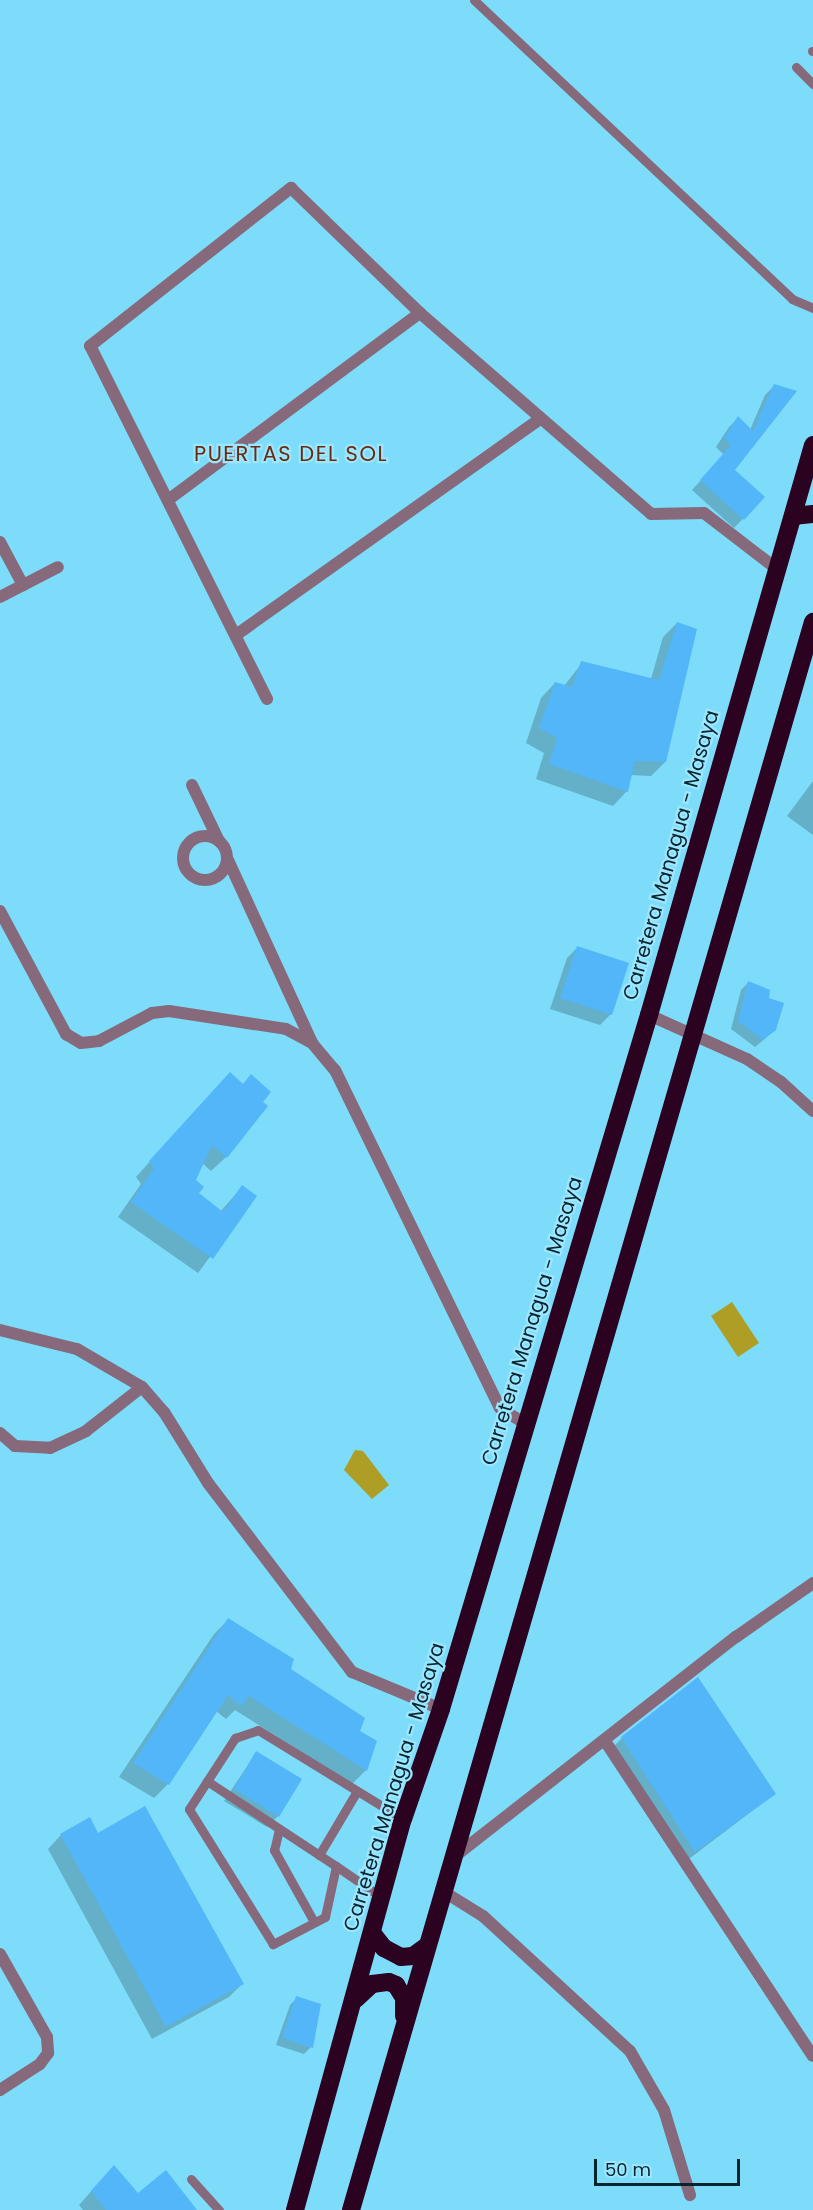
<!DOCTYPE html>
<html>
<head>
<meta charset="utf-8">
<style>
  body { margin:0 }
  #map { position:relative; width:813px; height:2210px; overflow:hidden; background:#7cdcfa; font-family:Poppins,sans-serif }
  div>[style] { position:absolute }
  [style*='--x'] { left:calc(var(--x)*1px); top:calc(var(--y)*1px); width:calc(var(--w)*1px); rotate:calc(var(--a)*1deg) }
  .water>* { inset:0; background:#af9e25 }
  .shadow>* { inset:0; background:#0003 }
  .building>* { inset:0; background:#52b6f8 }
  .lane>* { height:9px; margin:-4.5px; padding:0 4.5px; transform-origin:4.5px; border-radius:4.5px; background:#86697b }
  .street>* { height:12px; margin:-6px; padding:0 6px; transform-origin:6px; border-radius:6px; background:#86697b }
  .street>.ring { margin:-6px; padding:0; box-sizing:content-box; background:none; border:12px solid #86697b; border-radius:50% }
  .highway>* { height:18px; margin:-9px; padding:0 9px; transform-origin:9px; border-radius:9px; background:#2b0220 }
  span { translate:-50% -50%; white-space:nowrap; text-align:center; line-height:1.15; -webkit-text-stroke:4.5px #9de6ff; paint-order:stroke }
  .street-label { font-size:20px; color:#05252e }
  .neighbourhood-label { font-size:21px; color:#6b2a0f; letter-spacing:1.5px }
  .scale { position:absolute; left:594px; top:2159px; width:146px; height:27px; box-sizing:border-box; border:3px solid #05252e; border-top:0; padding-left:8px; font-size:18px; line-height:21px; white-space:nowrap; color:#05252e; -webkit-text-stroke:4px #9de6ff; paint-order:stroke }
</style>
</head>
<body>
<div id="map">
  <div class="water">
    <i style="clip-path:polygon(732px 1302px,759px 1343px,738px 1357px,711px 1316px)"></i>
    <i style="clip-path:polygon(355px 1450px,363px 1451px,389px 1485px,372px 1499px,344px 1470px)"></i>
  </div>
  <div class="shadow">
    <i style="clip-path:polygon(774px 386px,794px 392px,733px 470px,763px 498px,734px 528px,692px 490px,724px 455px,716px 447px,729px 427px,738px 418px,750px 430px,765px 395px)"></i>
    <i style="clip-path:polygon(677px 623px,665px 762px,651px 776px,630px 775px,627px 791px,613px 806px,536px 779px,544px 753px,526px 743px,541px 698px,555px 683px,564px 686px,582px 663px,651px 679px,663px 637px)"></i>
    <i style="clip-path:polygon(813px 781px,813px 835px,787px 816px)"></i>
    <i style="clip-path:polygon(577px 948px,611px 1014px,600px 1025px,550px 1009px,567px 958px)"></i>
    <i style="clip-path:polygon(748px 983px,767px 1037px,755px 1047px,731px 1029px,741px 990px)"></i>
    <i style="clip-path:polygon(216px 1088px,266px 1106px,226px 1157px,211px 1171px,202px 1163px,194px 1180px,197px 1193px,220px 1212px,242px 1187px,255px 1196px,198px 1273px,118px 1217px,141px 1184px,136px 1177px)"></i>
    <i style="clip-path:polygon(228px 1620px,358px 1732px,375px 1742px,366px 1770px,352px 1784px,235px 1710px,226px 1719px,216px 1711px,168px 1784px,154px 1798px,119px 1777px,214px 1634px)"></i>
    <i style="clip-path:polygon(622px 1738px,774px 1794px,681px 1865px,608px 1752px)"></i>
    <i style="clip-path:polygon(256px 1753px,278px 1816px,267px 1827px,224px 1801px)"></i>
    <i style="clip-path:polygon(61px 1835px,97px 1835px,242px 1984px,229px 1997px,152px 2039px,48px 1849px)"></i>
    <i style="clip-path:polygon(297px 1998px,311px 2047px,304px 2054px,276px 2045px,290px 2005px)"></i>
    <i style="clip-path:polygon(101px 2180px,138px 2195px,195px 2210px,83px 2210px,79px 2205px)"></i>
  </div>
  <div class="building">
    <i style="clip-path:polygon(774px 384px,797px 391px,735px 470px,765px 497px,744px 520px,700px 480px,731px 445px,724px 438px,738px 416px,753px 431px)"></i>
    <i style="clip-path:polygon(677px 622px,697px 629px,666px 762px,635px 761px,628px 792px,549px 764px,557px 738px,539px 728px,555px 682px,572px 687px,581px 661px,659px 680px)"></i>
    <i style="clip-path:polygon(577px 946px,629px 963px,612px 1015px,560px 998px)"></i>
    <i style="clip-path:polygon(748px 981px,770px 990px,769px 998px,784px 1003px,776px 1030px,763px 1040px,738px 1021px)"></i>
    <i style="clip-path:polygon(230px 1072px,243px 1084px,251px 1074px,271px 1092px,263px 1102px,268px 1106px,227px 1158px,212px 1145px,196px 1180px,204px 1187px,199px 1193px,223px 1212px,242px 1185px,257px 1196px,213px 1259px,131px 1202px,154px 1169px,149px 1161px)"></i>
    <i style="clip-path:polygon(228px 1618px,294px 1659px,291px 1669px,365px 1718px,360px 1731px,377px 1741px,367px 1771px,249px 1696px,241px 1706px,228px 1695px,169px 1785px,133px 1763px)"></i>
    <i style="clip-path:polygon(698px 1677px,776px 1794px,695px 1852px,621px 1737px)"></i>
    <i style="clip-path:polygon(256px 1751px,302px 1779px,279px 1817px,234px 1789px)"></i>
    <i style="clip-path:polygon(145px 1806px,244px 1984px,166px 2027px,60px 1834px,90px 1817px,98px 1833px)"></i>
    <i style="clip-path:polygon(296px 1996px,321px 2004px,313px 2048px,282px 2038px)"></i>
    <i style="clip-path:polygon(114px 2165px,138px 2193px,166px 2170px,197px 2210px,106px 2210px,91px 2191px)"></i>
  </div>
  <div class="lane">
    <i style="--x:474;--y:0;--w:436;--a:43.2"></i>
    <i style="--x:792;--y:299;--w:23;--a:23"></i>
    <i style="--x:812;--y:51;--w:1;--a:0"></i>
    <i style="--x:796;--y:67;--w:24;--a:45"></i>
    <i style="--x:207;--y:1781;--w:154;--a:33.4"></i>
    <i style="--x:279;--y:1829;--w:22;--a:103"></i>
    <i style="--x:274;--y:1850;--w:82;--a:60.9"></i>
    <i style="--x:319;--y:1855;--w:74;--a:-59.3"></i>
    <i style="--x:381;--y:1897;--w:55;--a:-145.4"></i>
    <i style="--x:336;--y:1866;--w:52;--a:102.2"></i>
    <i style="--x:325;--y:1917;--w:59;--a:152.6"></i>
    <i style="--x:273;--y:1944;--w:159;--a:-121.9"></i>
    <i style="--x:189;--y:1809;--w:85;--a:-57.1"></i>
    <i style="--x:235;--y:1738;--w:24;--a:-19"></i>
    <i style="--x:258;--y:1730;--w:170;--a:31.5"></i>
    <i style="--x:191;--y:2179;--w:42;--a:47.9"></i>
  </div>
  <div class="street">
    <i style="--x:168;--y:500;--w:314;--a:-36.6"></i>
    <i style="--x:0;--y:542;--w:49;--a:61.9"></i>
    <i style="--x:0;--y:597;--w:65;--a:-27.3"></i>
    <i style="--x:236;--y:635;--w:372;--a:-35.4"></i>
    <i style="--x:267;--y:699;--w:395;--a:-116.6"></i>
    <i style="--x:90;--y:346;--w:256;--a:-38.2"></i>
    <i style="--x:291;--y:188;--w:180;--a:44.1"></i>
    <i style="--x:420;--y:313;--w:306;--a:41"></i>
    <i style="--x:651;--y:514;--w:53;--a:-1.1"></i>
    <i style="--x:704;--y:513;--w:93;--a:37.6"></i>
    <i style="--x:192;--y:785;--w:62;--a:64.3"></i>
    <i class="ring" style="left:183px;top:836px;width:32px;height:32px"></i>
    <i style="--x:228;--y:860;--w:201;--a:65.3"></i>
    <i style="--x:0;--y:911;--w:140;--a:61.8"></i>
    <i style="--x:66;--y:1034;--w:17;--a:31"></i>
    <i style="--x:81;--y:1043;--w:18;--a:-6"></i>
    <i style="--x:99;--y:1041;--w:60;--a:-27.8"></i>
    <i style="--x:152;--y:1013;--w:17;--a:-7"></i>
    <i style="--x:169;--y:1011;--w:118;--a:8.7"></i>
    <i style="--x:286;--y:1029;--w:30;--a:28"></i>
    <i style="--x:312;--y:1043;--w:35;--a:50"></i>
    <i style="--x:335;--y:1070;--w:376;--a:64"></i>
    <i style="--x:500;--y:1408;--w:28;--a:32"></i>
    <i style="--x:649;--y:1015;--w:107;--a:24.2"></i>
    <i style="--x:747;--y:1059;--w:41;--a:34.1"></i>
    <i style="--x:781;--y:1082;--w:43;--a:42.2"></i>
    <i style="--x:0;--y:1330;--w:79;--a:13.9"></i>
    <i style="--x:77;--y:1349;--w:75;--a:30.3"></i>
    <i style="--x:142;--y:1387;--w:33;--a:49"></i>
    <i style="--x:164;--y:1412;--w:84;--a:58.2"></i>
    <i style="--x:208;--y:1483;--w:238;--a:52.7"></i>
    <i style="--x:352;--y:1672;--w:96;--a:22.6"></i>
    <i style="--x:0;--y:1433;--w:20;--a:41"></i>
    <i style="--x:15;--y:1446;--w:35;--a:3"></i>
    <i style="--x:50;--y:1448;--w:40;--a:-25"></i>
    <i style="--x:86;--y:1431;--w:71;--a:-38.2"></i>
    <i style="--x:605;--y:1741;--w:377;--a:56.6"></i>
    <i style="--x:454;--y:1857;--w:358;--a:-38"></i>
    <i style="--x:736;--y:1637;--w:94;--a:-35"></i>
    <i style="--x:441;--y:1890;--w:49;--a:31.8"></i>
    <i style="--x:483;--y:1916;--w:200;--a:42.6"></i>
    <i style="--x:630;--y:2051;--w:68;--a:60"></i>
    <i style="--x:664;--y:2110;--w:89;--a:73"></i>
    <i style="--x:0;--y:1954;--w:95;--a:60.5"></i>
    <i style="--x:47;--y:2037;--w:16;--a:86"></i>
    <i style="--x:48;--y:2053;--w:14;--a:126"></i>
    <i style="--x:40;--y:2064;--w:48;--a:147"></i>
  </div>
  <div class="highway">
    <i style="--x:793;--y:516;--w:20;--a:-6"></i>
    <i style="--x:373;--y:1934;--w:18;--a:52"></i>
    <i style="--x:384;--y:1948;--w:19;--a:28"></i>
    <i style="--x:401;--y:1957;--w:12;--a:-5"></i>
    <i style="--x:413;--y:1956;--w:17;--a:-36"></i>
    <i style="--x:356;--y:1999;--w:22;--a:-43"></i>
    <i style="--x:372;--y:1984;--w:17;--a:-7"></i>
    <i style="--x:389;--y:1982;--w:8;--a:23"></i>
    <i style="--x:396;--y:1985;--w:15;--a:58"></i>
    <i style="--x:404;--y:1998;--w:18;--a:90"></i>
    <i style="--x:295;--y:2210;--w:406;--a:-74.6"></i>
    <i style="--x:403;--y:1819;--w:116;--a:-70.9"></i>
    <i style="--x:441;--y:1709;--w:724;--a:-73.32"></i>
    <i style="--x:649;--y:1015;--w:593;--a:-73.95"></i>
    <i style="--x:351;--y:2210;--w:1654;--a:-73.78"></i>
  </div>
  <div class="street-label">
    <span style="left:671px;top:855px;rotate:-74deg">Carretera Managua - Masaya</span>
    <span style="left:532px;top:1321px;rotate:-73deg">Carretera Managua - Masaya</span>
    <span style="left:394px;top:1787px;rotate:-73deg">Carretera Managua - Masaya</span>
  </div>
  <div class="neighbourhood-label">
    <span style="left:291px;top:454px">PUERTAS DEL SOL</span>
  </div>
  <div class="scale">50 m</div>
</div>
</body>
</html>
